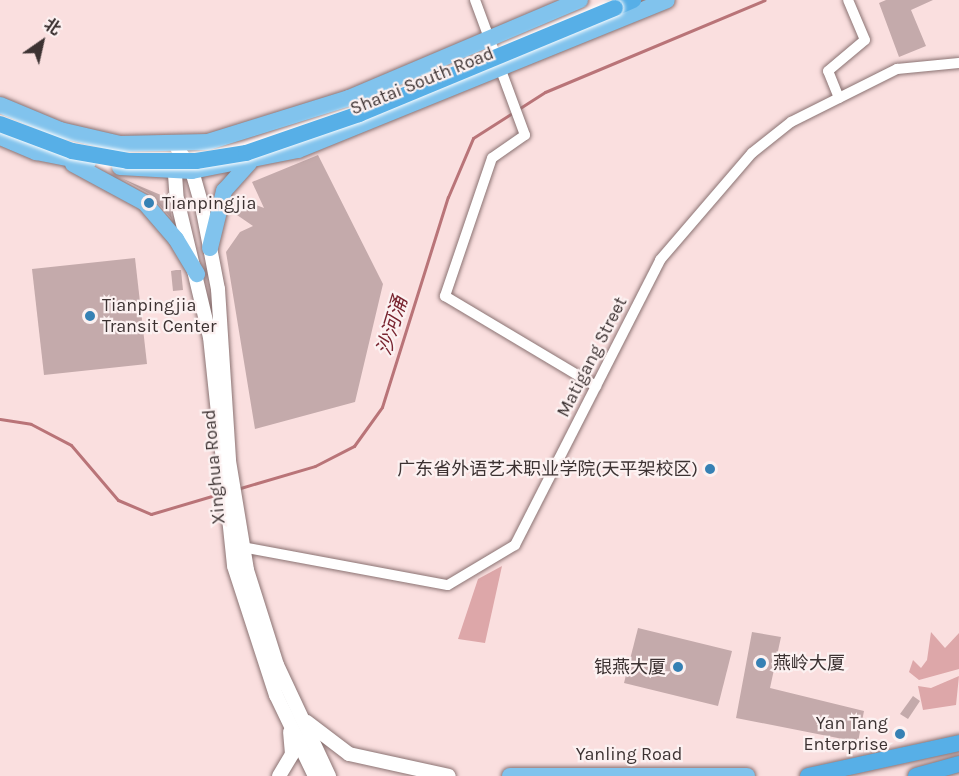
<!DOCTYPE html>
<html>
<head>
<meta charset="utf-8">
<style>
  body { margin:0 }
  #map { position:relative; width:959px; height:776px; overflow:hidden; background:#fadfdf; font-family:Karla,"Noto Sans SC",sans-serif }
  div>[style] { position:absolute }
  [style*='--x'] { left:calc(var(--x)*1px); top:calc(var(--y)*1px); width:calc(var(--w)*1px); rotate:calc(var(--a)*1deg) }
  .green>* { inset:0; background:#dda7a9 }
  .stream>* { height:3px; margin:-1.5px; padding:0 1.5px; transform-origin:1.5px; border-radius:1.5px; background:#b97478 }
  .building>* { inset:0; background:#c4aaab }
  .roads { filter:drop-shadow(0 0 2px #8a7272) drop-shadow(0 0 2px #8a7272) }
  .minor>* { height:10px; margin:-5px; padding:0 5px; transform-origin:5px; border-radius:5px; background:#fff }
  .secondary>* { height:14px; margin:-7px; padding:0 7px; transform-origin:7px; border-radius:7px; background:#fff }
  .primary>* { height:16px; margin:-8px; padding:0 8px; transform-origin:8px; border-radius:8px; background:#81c3ed }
  .trunk>* { height:16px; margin:-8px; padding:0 8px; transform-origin:8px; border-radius:8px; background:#57afe7 }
  .bridges { filter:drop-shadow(0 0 2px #fff) drop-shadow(0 0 2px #fff) }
  .trunk-bridge>* { height:16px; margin:-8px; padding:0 8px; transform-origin:8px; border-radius:8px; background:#57afe7 }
  .dots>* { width:16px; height:16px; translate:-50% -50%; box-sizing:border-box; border:3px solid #fcf1f1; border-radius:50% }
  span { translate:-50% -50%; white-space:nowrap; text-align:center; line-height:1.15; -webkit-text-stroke:4.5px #fcf1f1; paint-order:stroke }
  .street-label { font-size:18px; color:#3c3232 }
  .poi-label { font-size:18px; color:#3c3232 }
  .left { translate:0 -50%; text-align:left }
  .right { translate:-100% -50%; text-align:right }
  .water-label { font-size:20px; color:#792530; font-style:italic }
  .north { position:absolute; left:12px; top:12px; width:60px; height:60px; -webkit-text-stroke:4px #fcf1f1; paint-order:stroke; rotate:34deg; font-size:16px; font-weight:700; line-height:24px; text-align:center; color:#3c3232 }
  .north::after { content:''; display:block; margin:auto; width:21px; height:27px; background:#3c3232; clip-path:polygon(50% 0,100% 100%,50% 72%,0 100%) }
</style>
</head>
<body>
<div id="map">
  <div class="green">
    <i style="clip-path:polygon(502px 566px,485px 643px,458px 639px,478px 579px)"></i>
    <i style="clip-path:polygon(931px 632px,945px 648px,959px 633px,959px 669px,919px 680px,909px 672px,913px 660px,921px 668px,927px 660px)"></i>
    <i style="clip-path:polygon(959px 676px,956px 705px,923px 710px,918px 686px,931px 688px)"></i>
  </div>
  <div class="stream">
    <i style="--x:0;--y:419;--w:31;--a:9"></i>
    <i style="--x:31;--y:424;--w:45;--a:27.7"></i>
    <i style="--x:71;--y:445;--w:72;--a:49.5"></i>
    <i style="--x:118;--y:500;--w:36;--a:23"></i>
    <i style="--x:151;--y:514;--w:74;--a:-16.5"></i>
    <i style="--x:237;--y:489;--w:81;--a:-16.4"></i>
    <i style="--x:315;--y:466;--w:44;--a:-27.1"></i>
    <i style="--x:354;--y:446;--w:48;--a:-54.3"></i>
    <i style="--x:382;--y:407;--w:220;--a:-72.6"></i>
    <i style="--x:448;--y:197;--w:64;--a:-67"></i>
    <i style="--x:473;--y:138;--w:85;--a:-32.6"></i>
    <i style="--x:545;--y:92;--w:238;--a:-22.7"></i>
  </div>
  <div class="building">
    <i style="clip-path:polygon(886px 0,933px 0,911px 10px,926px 46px,899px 57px,879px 3px)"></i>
    <i style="clip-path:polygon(318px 155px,383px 284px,355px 402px,255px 429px,226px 252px,240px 232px,253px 226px,237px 215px,245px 201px,264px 208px,252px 182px)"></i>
    <i style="clip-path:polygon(123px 179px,168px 198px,172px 219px,150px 194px)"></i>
    <i style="clip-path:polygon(135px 258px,147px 364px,44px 375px,32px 269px)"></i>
    <i style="clip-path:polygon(176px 270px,181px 270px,183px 290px,173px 291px,171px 271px)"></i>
    <i style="clip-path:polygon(638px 628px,732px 651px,718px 706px,624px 683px)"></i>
    <i style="clip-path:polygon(752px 632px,781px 637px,770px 688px,864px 711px,858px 742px,736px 718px)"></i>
    <i style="clip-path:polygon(913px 696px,920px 701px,908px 719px,900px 714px)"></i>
  </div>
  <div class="roads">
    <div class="minor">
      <i style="--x:475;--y:0;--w:144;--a:69.7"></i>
      <i style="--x:525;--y:135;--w:40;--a:145.1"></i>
      <i style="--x:492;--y:158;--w:146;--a:108.8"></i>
      <i style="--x:445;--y:296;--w:176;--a:30.8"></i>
      <i style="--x:839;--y:98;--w:29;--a:-112"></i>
      <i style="--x:828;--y:71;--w:48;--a:-40"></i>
      <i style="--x:865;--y:40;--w:43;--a:-113"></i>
      <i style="--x:242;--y:547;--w:209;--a:10.5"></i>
      <i style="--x:448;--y:585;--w:78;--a:-30.8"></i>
      <i style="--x:515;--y:545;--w:320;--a:-63"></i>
      <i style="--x:660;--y:260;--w:141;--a:-49.3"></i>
      <i style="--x:752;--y:153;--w:50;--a:-38.5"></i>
      <i style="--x:791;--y:122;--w:119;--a:-26.6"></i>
      <i style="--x:897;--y:69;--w:62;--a:-5.5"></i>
    </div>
    <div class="secondary">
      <i style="--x:176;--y:146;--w:30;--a:57"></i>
      <i style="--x:192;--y:171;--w:36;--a:74"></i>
      <i style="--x:202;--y:206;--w:85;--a:79.1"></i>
      <i style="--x:218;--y:289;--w:172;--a:86.3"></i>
      <i style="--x:229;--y:461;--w:110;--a:80.6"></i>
      <i style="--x:247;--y:570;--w:100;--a:72.5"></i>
      <i style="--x:277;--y:665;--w:123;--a:64.9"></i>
      <i style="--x:174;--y:160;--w:39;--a:86"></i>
      <i style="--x:177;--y:199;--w:142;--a:76.6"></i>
      <i style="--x:210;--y:337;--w:230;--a:84"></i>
      <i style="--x:234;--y:566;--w:136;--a:72"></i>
      <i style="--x:276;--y:695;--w:90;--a:64.3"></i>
      <i style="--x:307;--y:722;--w:53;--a:37.3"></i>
      <i style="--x:349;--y:754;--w:102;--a:12.4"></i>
      <i style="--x:279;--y:776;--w:26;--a:-59"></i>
      <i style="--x:292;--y:754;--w:22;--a:-95"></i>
    </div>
    <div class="primary">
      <i style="--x:0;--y:105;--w:65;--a:22.6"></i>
      <i style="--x:60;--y:130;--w:62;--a:13.1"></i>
      <i style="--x:120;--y:144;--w:88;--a:-1.3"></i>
      <i style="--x:208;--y:142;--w:148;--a:-17.3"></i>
      <i style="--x:349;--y:98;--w:251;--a:-23"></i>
      <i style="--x:0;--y:137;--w:39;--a:23"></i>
      <i style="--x:36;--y:152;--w:53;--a:10.9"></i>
      <i style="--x:73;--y:164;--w:82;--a:28.4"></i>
      <i style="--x:145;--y:203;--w:48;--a:49.3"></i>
      <i style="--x:176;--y:239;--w:41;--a:59"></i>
      <i style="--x:120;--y:167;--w:72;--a:3.2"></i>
      <i style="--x:192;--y:171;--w:108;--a:-11.2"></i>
      <i style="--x:298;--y:150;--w:398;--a:-22.1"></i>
      <i style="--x:210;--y:248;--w:59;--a:-76.2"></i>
      <i style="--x:224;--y:191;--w:38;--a:-48"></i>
      <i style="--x:510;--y:776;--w:237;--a:0"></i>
    </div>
    <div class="trunk">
      <i style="--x:615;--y:8;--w:20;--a:-24"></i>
      <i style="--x:808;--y:776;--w:155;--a:-12.3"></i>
      <i style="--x:916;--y:776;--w:45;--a:-15.6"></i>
    </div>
  </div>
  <div class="bridges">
    <div class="trunk-bridge">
      <i style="--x:0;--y:124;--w:77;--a:20.6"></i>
      <i style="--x:72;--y:151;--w:57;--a:10.1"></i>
      <i style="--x:128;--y:161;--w:68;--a:0"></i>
      <i style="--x:196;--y:161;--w:51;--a:-9.1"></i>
      <i style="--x:246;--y:153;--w:120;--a:-19"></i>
      <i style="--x:359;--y:114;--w:277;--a:-22.5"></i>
    </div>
  </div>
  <div class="dots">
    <i style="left:149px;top:203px;background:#3681b4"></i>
    <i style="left:90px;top:316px;background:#3681b4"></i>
    <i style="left:710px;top:469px;background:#3681b4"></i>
    <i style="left:761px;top:663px;background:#3681b4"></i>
    <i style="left:678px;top:667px;background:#3681b4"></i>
    <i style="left:900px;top:734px;background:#3681b4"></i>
  </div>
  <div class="street-label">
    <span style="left:422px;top:81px;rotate:-22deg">Shatai South Road</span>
    <span style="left:592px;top:357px;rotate:-63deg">Matigang Street</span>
    <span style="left:214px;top:467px;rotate:-95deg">Xinghua Road</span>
    <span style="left:629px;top:754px">Yanling Road</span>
  </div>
  <div class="poi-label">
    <span class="left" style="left:162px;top:203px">Tianpingjia</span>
    <span class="left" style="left:102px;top:316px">Tianpingjia<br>Transit Center</span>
    <span class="right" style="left:698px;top:469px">广东省外语艺术职业学院(天平架校区)</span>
    <span class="left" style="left:773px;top:663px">燕岭大厦</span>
    <span class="right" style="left:666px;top:667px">银燕大厦</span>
    <span class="right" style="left:888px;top:734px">Yan Tang<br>Enterprise</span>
  </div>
  <div class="water-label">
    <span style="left:392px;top:326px;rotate:-73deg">沙河涌</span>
  </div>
  <div class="north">北</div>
</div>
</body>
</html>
